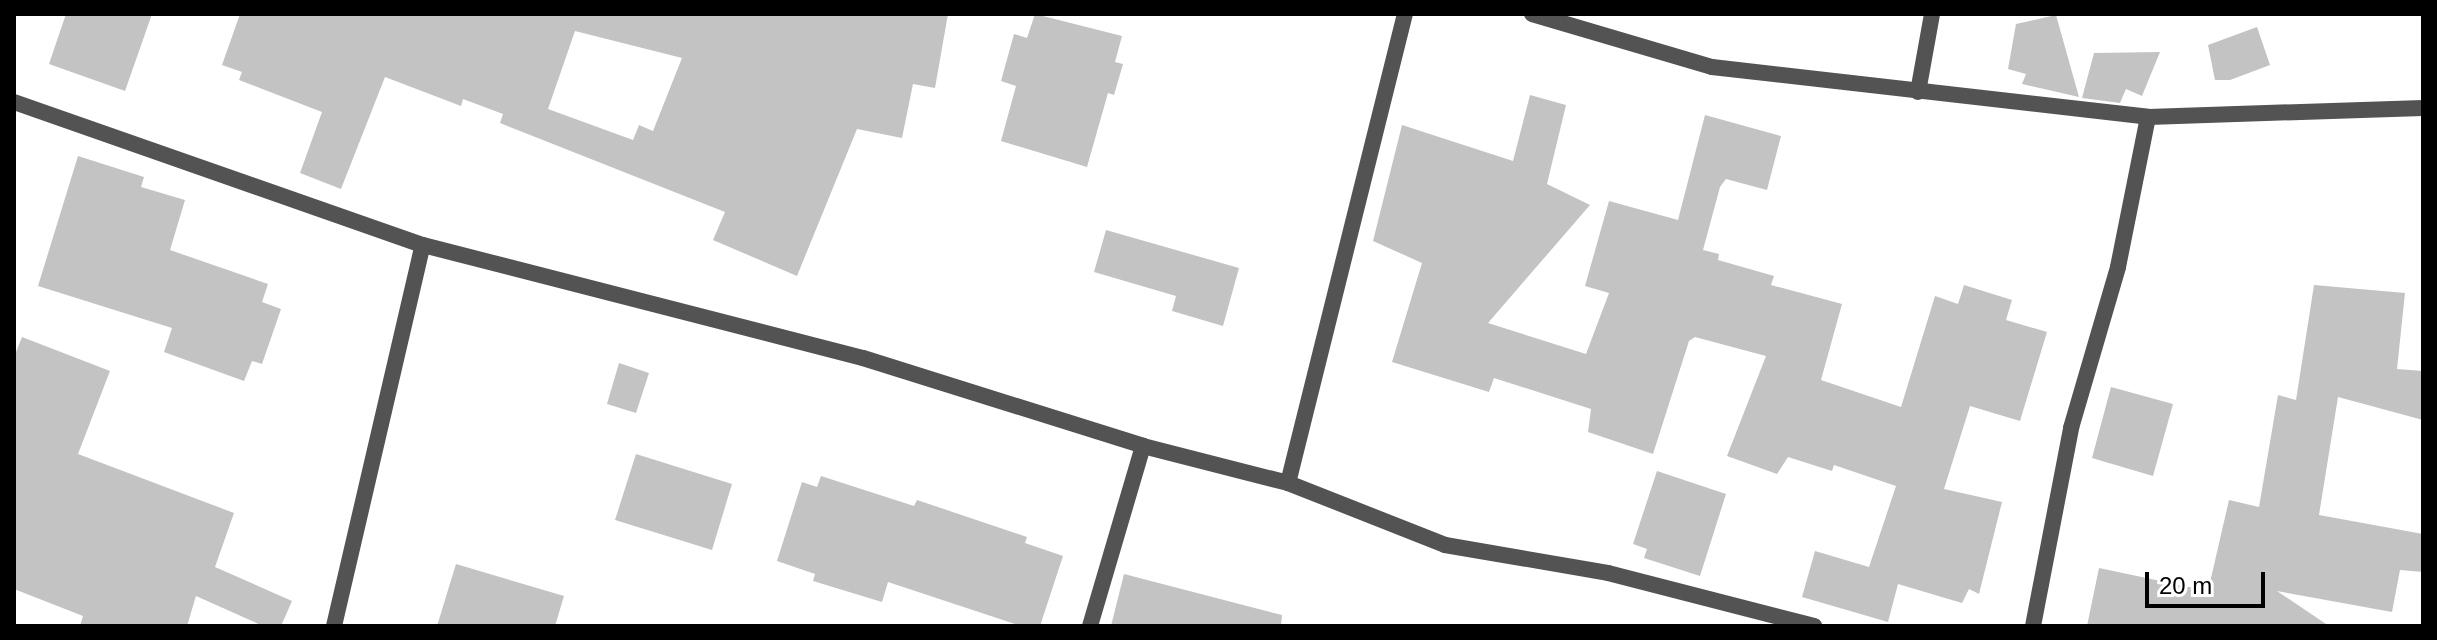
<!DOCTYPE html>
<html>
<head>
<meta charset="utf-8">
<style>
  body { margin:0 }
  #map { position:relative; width:2437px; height:640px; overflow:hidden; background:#fff; font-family:Arial,sans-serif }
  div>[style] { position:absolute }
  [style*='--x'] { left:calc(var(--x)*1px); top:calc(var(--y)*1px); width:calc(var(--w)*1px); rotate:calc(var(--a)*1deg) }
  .building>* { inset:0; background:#c3c3c3 }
  .minor>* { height:16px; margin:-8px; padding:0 8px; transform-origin:8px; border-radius:8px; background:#535353 }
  span { translate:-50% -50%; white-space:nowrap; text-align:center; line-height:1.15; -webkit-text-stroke:6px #fff; paint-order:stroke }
  .frame { position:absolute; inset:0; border:16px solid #000; pointer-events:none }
  .scale { position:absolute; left:2145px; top:572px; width:120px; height:36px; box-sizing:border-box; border:4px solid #000; border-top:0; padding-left:10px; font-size:24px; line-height:28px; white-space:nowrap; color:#000; -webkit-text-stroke:6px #fff; paint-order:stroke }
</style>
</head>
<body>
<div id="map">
  <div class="building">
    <i style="clip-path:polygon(66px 14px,152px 14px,125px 91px,49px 64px)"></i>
    <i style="clip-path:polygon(evenodd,240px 14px,948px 14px,935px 88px,913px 84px,902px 138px,857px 129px,797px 276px,713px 240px,725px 212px,500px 123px,503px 114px,463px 99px,461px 106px,385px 77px,341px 189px,300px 173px,322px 112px,239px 80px,242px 72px,222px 65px,240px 14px,575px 31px,682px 58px,653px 131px,639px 125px,633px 140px,548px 109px,575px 31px)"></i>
    <i style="clip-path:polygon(1035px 14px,1122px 36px,1115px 62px,1123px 64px,1114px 95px,1108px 93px,1087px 167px,1001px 141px,1016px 86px,1001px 81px,1014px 34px,1027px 38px)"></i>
    <i style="clip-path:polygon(2056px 15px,2079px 97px,2022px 84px,2026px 74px,2008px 69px,2016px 24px)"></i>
    <i style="clip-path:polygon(2257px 27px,2270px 65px,2230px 80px,2215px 80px,2208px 45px)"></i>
    <i style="clip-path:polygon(2160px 52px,2142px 96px,2126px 89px,2120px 103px,2082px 98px,2094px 53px)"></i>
    <i style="clip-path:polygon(1530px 95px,1566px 105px,1547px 184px,1590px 205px,1488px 323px,1586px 354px,1609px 293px,1585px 286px,1609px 201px,1678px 220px,1705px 115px,1781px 136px,1767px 190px,1726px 179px,1720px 187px,1703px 250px,1719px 254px,1718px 260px,1774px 276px,1771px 285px,1842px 304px,1821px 380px,1901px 407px,1935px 296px,1958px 304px,1964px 285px,2012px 300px,2006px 320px,2047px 332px,2020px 421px,1970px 406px,1944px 489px,2002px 502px,1979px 594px,1969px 589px,1962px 603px,1898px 584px,1888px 622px,1802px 597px,1815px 551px,1869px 567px,1896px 486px,1834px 465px,1832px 471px,1788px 457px,1777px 474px,1727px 456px,1766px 356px,1695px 337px,1689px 341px,1653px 454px,1588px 432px,1591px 409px,1494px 378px,1489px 392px,1392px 362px,1422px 263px,1373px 241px,1402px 125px,1513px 161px)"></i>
    <i style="clip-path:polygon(78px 156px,144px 177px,141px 187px,185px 200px,170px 250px,268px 284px,262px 302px,281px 309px,262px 364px,252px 361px,244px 381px,164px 352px,172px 328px,38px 286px)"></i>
    <i style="clip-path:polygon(1106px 230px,1239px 268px,1223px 326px,1172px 311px,1176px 296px,1094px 272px)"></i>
    <i style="clip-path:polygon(2314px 285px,2405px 293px,2397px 369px,2423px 371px,2423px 420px,2338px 397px,2319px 515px,2423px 534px,2423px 572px,2400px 570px,2392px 612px,2277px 591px,2329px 626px,2087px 626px,2099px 568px,2208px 591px,2229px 500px,2259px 507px,2278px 395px,2296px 400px)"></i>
    <i style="clip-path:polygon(22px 337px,110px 371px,78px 454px,234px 513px,215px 567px,292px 601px,281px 626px,263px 626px,196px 596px,187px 626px,80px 626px,83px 616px,14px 589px,14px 357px)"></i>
    <i style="clip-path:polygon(619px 363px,649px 373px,636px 413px,607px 404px)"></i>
    <i style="clip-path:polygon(2111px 387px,2173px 404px,2153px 476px,2092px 458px)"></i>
    <i style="clip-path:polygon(636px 454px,732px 484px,712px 550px,615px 520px)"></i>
    <i style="clip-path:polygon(1657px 471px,1726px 494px,1700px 576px,1644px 558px,1647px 549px,1633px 544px)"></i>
    <i style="clip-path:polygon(821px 476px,914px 506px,917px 500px,1027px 537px,1025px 543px,1063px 556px,1040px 626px,1021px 626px,888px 582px,882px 602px,813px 581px,815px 574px,777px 561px,802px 482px,817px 487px)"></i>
    <i style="clip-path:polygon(456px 564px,564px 596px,555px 626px,437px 626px)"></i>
    <i style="clip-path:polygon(1124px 574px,1282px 615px,1281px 626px,1111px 626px)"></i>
  </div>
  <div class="minor">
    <i style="--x:1532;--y:14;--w:188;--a:16.4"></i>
    <i style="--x:1712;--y:67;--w:439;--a:6.5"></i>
    <i style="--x:2148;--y:117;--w:275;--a:-1.9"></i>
    <i style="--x:1918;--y:92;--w:79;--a:-79.8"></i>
    <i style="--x:14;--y:102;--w:433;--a:19.3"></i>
    <i style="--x:423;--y:245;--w:454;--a:14.4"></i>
    <i style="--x:863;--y:358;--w:294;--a:17.4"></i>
    <i style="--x:1143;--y:446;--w:150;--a:14.3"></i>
    <i style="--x:1288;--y:483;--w:169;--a:21.5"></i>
    <i style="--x:1445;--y:545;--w:165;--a:9.7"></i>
    <i style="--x:1608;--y:573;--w:213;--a:14.4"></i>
    <i style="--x:1288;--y:483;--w:483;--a:-76"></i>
    <i style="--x:334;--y:626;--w:391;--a:-76.9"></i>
    <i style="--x:1090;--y:626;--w:188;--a:-73.6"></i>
    <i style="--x:2033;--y:626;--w:202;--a:-79.1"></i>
    <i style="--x:2071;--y:428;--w:168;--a:-73.7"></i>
    <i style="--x:2118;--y:267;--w:153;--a:-78.7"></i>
  </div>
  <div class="frame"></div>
  <div class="scale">20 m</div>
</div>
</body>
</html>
